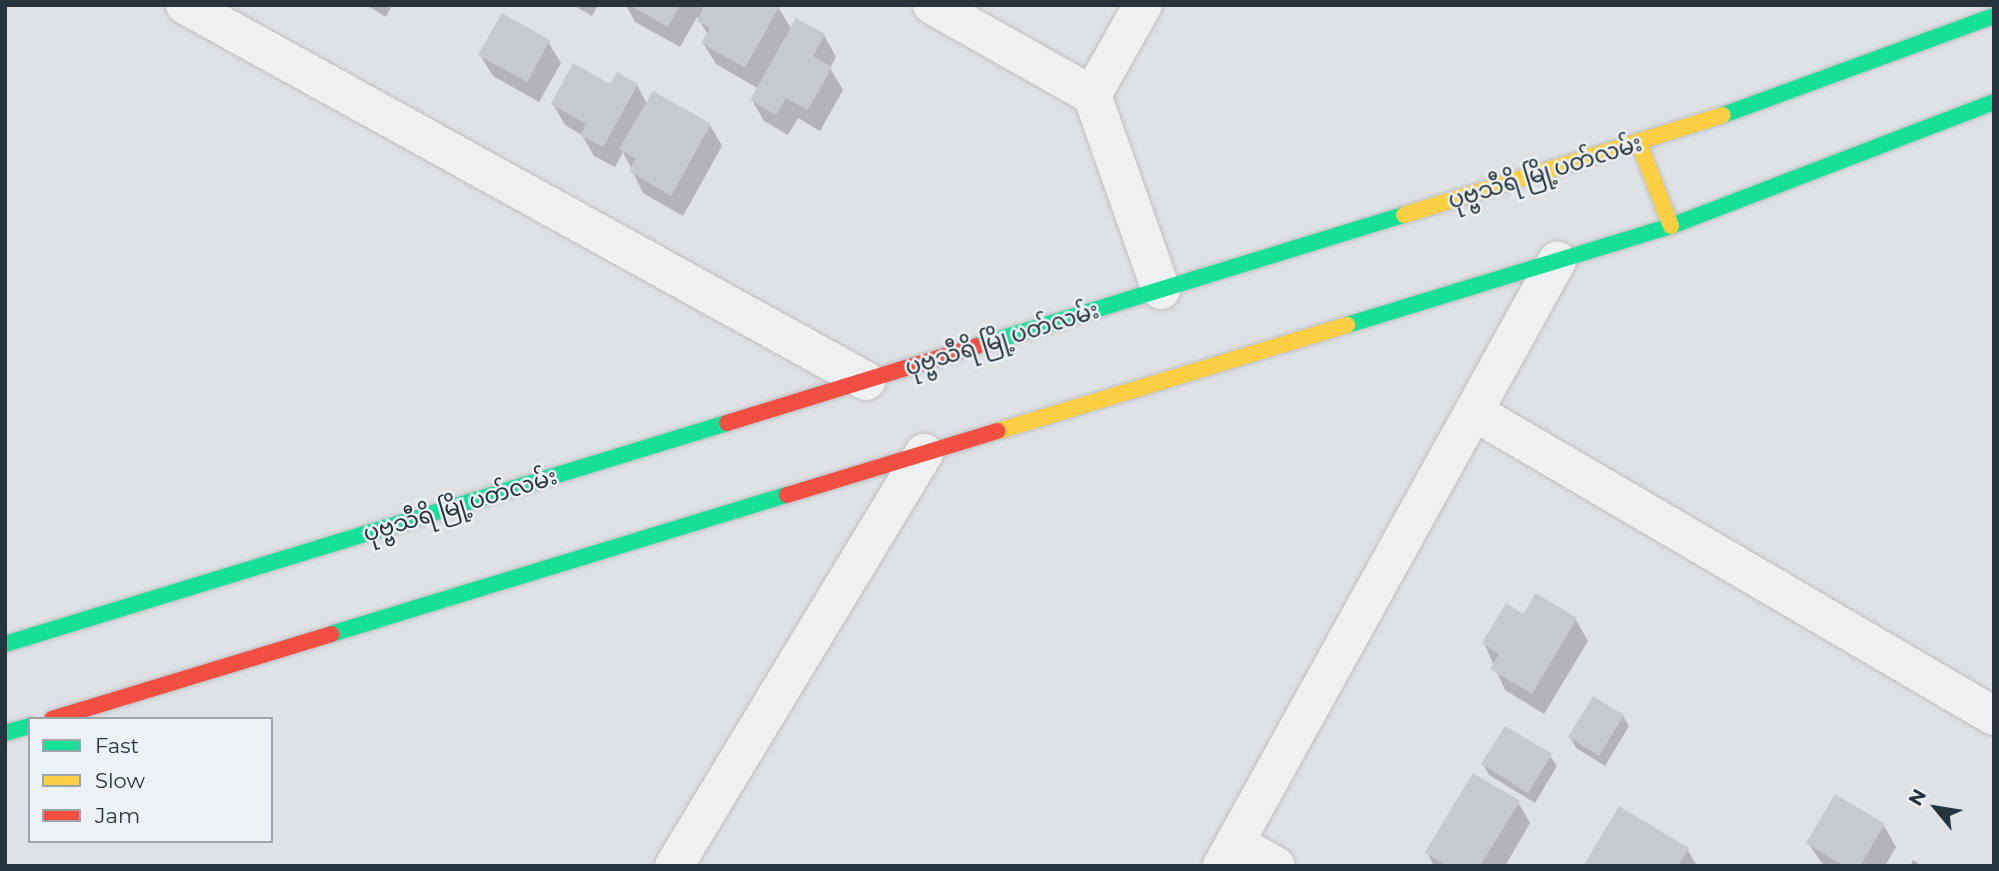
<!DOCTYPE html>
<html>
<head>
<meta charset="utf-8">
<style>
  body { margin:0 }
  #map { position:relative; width:1999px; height:871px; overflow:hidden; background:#dfe2e5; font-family:Montserrat,"Noto Sans Myanmar",sans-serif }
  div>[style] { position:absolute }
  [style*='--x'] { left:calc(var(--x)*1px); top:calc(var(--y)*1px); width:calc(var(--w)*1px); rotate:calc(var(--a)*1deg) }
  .shadow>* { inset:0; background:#0003 }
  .building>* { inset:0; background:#c7cacd }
  .roads { filter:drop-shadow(0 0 2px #bec0c3) drop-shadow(0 0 2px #bec0c3) }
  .street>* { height:38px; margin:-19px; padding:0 19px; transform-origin:19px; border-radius:19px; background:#eff0f1 }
  .fast>* { height:16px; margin:-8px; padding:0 8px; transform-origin:8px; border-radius:8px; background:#16e098 }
  .slow>* { height:16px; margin:-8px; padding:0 8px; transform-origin:8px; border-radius:8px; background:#ffcf43 }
  .jam>* { height:16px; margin:-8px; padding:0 8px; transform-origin:8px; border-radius:8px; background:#f24e42 }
  span { translate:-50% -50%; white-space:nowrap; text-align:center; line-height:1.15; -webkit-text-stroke:5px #ecf1f5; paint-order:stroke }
  .street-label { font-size:23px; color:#27333d }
  .frame { position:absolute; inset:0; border:7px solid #27333d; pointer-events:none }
  .legend { position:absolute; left:28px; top:717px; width:245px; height:126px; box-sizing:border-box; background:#ecf1f5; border:2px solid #9da5ab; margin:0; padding:9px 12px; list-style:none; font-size:21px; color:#27333d }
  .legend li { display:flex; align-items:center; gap:14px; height:35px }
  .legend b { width:35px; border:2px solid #9da5ab }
  .north { position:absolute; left:1901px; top:773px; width:70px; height:70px; -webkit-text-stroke:5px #ecf1f5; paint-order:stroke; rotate:300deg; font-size:19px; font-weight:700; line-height:28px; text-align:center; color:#27333d }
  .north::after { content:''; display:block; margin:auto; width:24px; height:32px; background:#27333d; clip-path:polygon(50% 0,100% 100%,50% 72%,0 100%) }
</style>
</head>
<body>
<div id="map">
  <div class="shadow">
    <i style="clip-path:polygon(366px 5px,392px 5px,386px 17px)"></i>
    <i style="clip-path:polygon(573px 5px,598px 5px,592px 16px)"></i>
    <i style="clip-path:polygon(626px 5px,704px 5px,700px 18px,778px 7px,792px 30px,824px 35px,836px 57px,830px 68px,843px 90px,820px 131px,798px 118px,788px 135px,764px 121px,752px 100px,759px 89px,716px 64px,703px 43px,708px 35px,697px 17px,680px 47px,635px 22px)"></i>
    <i style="clip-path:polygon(548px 42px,561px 63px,539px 102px,493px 76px,480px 55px)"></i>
    <i style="clip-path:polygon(637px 85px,647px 104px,710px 125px,722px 146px,683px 216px,643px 193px,623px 152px,615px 167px,594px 156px,582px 135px,565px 125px,553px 104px,611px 86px)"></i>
    <i style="clip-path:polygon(1524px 616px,1576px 620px,1588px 641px,1544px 714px,1505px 690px,1484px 643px)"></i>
    <i style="clip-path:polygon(1623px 716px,1629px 726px,1605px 766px,1576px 748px,1570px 737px)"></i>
    <i style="clip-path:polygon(1550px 756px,1557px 766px,1535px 803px,1489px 775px,1483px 764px)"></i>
    <i style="clip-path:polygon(1518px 802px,1530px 823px,1505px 866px,1434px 866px,1427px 852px)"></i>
    <i style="clip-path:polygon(1884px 826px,1896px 847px,1885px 866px,1824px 866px,1808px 843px)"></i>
    <i style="clip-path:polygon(1687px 849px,1697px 866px,1585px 866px)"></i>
    <i style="clip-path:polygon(1913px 860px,1922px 866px,1910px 866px)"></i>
  </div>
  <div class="building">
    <i style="clip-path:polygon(629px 5px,680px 5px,668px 27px)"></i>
    <i style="clip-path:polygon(706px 5px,780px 5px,745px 68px,701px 43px,710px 28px,697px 21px)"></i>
    <i style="clip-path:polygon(502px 13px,550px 40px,527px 82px,478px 55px)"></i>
    <i style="clip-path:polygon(796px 18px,825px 34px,813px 56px,832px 67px,808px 110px,786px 98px,776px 115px,750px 100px)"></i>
    <i style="clip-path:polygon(573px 63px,610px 84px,617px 72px,638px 84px,603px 147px,580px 135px,586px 124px,551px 104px)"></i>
    <i style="clip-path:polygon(653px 91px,711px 124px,671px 196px,629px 171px,636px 159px,619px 149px)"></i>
    <i style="clip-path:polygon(1536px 593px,1577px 618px,1532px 694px,1490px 669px,1499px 654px,1482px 643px,1506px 603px,1523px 614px)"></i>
    <i style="clip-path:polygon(1593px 696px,1624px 715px,1599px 756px,1568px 737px)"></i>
    <i style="clip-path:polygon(1505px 726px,1552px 754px,1528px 793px,1481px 764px)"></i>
    <i style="clip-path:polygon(1473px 773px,1520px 801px,1480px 866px,1446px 866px,1425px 852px)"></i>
    <i style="clip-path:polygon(1835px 794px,1885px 824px,1860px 866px,1844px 866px,1806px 843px)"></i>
    <i style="clip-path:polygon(1619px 806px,1689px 848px,1678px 866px,1583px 866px)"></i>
  </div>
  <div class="roads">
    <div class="street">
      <i style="--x:185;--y:5;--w:778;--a:28.9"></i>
      <i style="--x:932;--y:5;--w:184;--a:29.4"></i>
      <i style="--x:1092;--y:95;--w:207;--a:70.5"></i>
      <i style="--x:1092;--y:95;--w:103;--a:-60.5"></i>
      <i style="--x:1476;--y:413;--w:600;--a:30.33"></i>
      <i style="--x:1235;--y:843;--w:47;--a:29.3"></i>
      <i style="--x:674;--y:866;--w:483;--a:-58.8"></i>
      <i style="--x:1222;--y:866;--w:692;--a:-61.03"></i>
    </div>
    <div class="fast">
      <i style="--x:1723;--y:115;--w:289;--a:-20.1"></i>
      <i style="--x:1347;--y:325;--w:339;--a:-17"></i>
      <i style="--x:1671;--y:226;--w:346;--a:-21"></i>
      <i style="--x:977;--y:346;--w:447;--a:-17.1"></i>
      <i style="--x:331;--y:634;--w:477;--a:-17"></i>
      <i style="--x:5;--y:644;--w:755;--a:-17.02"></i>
      <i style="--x:5;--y:733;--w:26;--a:-16"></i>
    </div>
    <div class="slow">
      <i style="--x:1639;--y:143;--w:89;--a:68.9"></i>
      <i style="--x:1404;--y:215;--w:334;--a:-17.4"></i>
      <i style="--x:998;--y:431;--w:365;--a:-16.9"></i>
    </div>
    <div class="jam">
      <i style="--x:727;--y:423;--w:262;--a:-17.1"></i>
      <i style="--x:787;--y:495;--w:220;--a:-16.9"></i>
      <i style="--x:52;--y:719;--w:292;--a:-16.9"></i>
    </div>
  </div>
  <div class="street-label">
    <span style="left:1545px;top:172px;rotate:-17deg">ပုဗ္ဗသီရိ မြို့ပတ်လမ်း</span>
    <span style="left:1002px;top:339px;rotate:-17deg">ပုဗ္ဗသီရိ မြို့ပတ်လမ်း</span>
    <span style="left:460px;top:505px;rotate:-17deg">ပုဗ္ဗသီရိ မြို့ပတ်လမ်း</span>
  </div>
  <div class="frame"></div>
  <ul class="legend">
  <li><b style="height:9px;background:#16e098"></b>Fast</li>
  <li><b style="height:9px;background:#ffcf43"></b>Slow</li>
  <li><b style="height:9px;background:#f24e42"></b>Jam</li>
  </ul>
  <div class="north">N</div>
</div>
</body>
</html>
